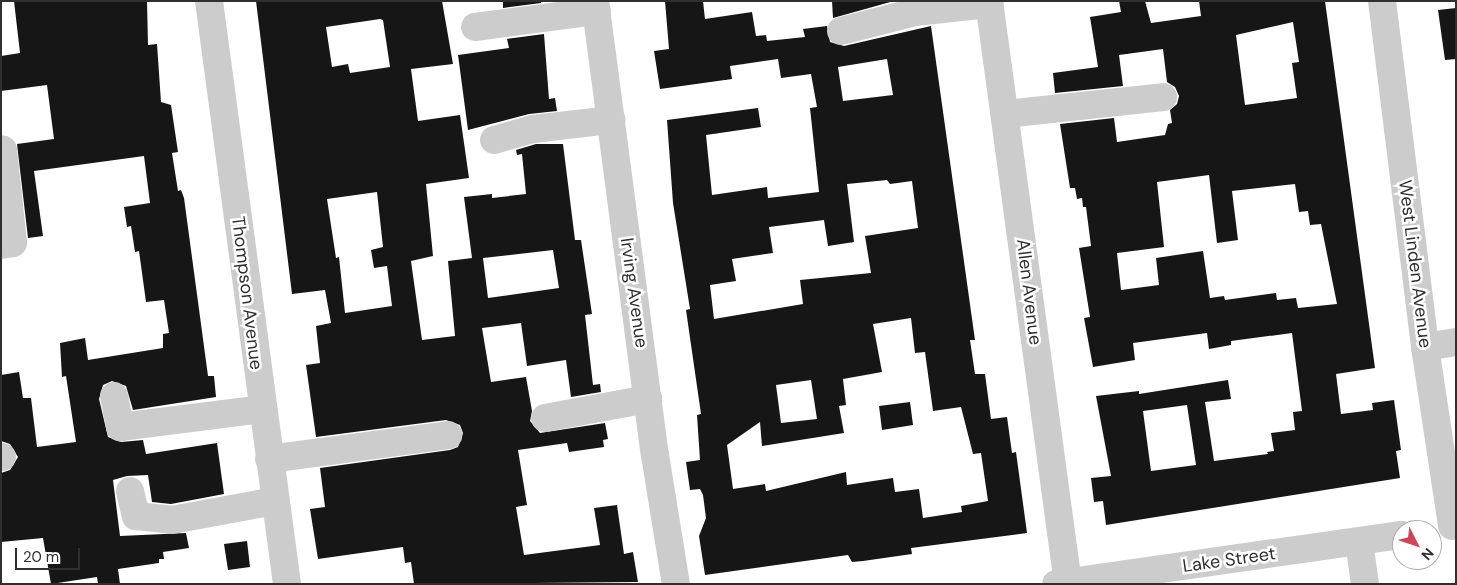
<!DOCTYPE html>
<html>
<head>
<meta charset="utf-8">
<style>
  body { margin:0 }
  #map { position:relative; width:1457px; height:585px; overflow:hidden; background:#fff; font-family:"DM Sans",sans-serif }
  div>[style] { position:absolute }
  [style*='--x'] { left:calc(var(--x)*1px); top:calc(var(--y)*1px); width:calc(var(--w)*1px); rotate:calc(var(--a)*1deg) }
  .building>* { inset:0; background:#161616 }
  .minor>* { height:28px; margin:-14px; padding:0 14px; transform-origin:14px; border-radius:14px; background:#ccc }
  span { translate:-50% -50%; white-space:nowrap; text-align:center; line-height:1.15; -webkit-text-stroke:5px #fff; paint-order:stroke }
  .street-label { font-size:18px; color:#2f2f2f }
  .frame { position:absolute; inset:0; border:2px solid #2f2f2f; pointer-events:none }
  .north { position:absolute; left:1392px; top:520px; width:50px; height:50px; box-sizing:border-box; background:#fff; border:1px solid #acacac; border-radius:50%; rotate:131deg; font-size:14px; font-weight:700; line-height:20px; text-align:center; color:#2f2f2f }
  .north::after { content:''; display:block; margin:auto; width:18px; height:22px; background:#d14656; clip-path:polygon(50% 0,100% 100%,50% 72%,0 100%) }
  .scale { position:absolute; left:15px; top:548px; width:65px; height:22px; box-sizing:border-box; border:2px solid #2f2f2f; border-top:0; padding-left:6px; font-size:15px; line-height:18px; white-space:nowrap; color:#2f2f2f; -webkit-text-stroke:4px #fff; paint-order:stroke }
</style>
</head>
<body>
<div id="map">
  <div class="building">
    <i style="clip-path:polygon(14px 1px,147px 1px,148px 45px,157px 44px,161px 102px,171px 105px,178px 152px,172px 153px,178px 191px,181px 190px,184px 198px,208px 376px,214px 376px,216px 397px,133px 410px,126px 386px,112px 381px,103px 385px,99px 399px,108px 437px,121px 442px,143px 440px,146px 454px,217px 443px,224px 494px,171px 504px,152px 502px,148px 475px,127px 476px,113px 480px,120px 536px,186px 533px,189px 548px,163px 552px,164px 559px,159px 559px,159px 563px,118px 569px,120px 584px,98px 584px,97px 577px,51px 584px,43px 538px,1px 542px,1px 473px,10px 470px,18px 457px,10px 444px,1px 441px,1px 375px,19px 372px,23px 398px,31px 398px,37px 447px,76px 442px,66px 376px,62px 377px,60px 343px,85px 338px,88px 360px,163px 348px,163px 334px,169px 333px,164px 300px,146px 302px,139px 251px,135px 252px,131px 226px,127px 227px,124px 207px,150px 203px,144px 156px,34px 171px,43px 236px,28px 238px,17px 144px,54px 139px,47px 85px,1px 91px,1px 56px,20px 53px)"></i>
    <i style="clip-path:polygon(evenodd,256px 1px,442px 1px,453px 64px,411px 69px,418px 121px,460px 115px,469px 178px,426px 184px,433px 256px,411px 261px,422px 340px,455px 336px,448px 261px,472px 258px,464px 197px,492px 194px,492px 198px,526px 194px,522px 154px,517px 155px,516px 150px,536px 144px,563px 144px,575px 240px,581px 240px,592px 314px,585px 315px,593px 385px,600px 384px,601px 392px,571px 397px,566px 360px,527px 366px,521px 323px,482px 328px,491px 382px,526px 377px,532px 411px,530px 421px,540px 433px,605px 423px,608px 439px,603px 440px,604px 447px,569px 452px,567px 443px,518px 450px,527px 505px,516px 507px,524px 555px,600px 545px,594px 508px,617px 505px,624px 554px,633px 552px,638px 582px,414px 584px,411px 562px,405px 563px,403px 547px,318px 559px,310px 509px,325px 507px,320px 468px,450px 450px,458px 447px,463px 433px,460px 425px,446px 420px,316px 437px,306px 365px,320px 363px,316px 326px,331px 323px,325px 290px,292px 294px,256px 1px,380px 19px,383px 20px,390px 67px,350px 73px,348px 64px,332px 67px,326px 27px,380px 19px,256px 1px,377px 192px,383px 247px,371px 250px,374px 268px,387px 266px,392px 306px,345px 313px,339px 257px,336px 258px,327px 199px,377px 192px,256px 1px,553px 250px,559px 288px,488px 298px,483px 258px,553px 250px)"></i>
    <i style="clip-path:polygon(503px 1px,541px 1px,541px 3px,503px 8px)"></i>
    <i style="clip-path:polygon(evenodd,665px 1px,703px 1px,705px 19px,752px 12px,756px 36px,766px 35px,767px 41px,805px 37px,803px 29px,827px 26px,830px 42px,844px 46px,931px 26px,975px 340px,970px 340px,975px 374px,985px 374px,991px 419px,1007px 417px,1012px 453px,1016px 452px,1027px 533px,911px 548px,912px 554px,863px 561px,852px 562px,848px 555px,705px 575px,699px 536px,706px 518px,703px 495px,700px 489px,690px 490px,686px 462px,700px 460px,697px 415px,701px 414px,686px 310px,690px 309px,673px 203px,667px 120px,758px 108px,761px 127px,706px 135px,712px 195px,767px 187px,768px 198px,819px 192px,810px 108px,817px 107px,811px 74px,781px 78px,778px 59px,730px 66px,732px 79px,660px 89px,654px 51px,669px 49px,665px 1px,887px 59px,893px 95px,843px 101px,838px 67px,887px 59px,665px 1px,887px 180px,890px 184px,912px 181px,918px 228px,865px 236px,871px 273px,800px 280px,803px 304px,714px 319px,710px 285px,736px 281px,732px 259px,773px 253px,769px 227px,824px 220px,828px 246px,854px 242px,847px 184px,887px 180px,665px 1px,911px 318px,915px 353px,925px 352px,933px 411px,961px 407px,973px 454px,981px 453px,988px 501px,961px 506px,962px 512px,923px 518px,919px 489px,895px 492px,893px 478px,847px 485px,846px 472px,766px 491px,765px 484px,733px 489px,727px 445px,760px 422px,762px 446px,844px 433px,839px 406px,846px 405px,843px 379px,882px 372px,873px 324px,911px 318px,665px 1px,811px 380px,817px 419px,781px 423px,776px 385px,811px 380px)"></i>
    <i style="clip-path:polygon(832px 1px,894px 1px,833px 18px)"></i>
    <i style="clip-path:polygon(evenodd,1119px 1px,1145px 1px,1151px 23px,1201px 16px,1199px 1px,1325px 1px,1375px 368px,1336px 374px,1341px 414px,1373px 410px,1372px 403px,1394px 400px,1401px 450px,1396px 451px,1400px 478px,1106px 525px,1103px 501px,1094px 502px,1091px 478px,1111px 476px,1096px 396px,1139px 391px,1139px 394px,1228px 380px,1231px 399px,1205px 402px,1214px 461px,1268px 454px,1267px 452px,1274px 451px,1271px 433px,1295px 430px,1293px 412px,1302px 411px,1292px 333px,1231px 341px,1231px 345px,1209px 349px,1207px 333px,1133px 343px,1135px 360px,1093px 367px,1084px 318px,1090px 317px,1079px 248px,1091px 246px,1086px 207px,1083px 207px,1082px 198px,1077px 199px,1075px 188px,1070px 188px,1060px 124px,1114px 118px,1117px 142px,1165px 135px,1168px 124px,1172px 123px,1170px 110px,1177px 104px,1179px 96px,1175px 87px,1167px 82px,1163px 49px,1119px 55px,1123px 86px,1055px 93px,1053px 73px,1098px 67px,1090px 17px,1121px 12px,1119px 1px,1293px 22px,1299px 62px,1292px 63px,1297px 98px,1245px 105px,1236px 35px,1293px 22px,1119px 1px,1209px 175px,1217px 243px,1238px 240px,1232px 191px,1295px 184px,1299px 212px,1308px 211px,1310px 225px,1321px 224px,1337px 304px,1298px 308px,1296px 298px,1277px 300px,1276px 293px,1225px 300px,1224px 296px,1210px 298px,1203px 251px,1156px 258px,1159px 285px,1121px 290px,1117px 253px,1164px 247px,1157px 182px,1209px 175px,1119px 1px,1187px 405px,1196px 465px,1151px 471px,1143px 411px,1187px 405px)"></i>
    <i style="clip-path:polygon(1456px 8px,1456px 59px,1445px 60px,1438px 10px)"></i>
    <i style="clip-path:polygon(544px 34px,549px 99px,555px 98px,557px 111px,529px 114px,468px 130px,458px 55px,509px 48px,507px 39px)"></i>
    <i style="clip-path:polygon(910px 402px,913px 425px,882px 430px,879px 406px)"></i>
    <i style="clip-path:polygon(247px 541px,250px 567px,228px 570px,224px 544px)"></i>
  </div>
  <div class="minor">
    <i style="--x:209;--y:1;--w:588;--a:82.38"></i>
    <i style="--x:595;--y:1;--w:458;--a:82.5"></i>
    <i style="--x:655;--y:455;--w:131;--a:80.8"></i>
    <i style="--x:989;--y:1;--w:588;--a:82.28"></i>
    <i style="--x:1382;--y:1;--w:349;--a:82.9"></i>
    <i style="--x:1425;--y:347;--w:181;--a:81.4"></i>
    <i style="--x:475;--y:27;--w:123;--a:-7.5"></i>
    <i style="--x:841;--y:31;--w:76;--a:-14.4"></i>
    <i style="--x:915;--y:12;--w:75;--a:-6.1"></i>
    <i style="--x:1005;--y:114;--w:159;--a:-6.1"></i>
    <i style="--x:494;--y:140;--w:41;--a:-15.8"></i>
    <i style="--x:533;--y:129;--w:79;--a:-6.6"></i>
    <i style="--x:1;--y:245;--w:12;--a:-9"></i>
    <i style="--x:13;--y:243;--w:94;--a:-96.1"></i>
    <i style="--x:1425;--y:347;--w:31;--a:-9"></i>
    <i style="--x:114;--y:396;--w:32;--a:79"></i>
    <i style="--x:120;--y:427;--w:144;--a:-7.2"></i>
    <i style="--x:545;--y:418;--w:105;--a:-10.5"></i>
    <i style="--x:1;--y:457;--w:1;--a:0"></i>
    <i style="--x:269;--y:459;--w:181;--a:-7.6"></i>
    <i style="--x:130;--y:491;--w:26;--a:77"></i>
    <i style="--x:136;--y:516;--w:36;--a:6"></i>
    <i style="--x:172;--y:520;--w:105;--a:-10.5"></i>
    <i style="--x:1359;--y:542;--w:42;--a:81.9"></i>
    <i style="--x:1056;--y:584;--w:349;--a:-8.1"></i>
  </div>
  <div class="street-label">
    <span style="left:1415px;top:264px;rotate:83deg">West Linden Avenue</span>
    <span style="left:1029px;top:292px;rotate:83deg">Allen Avenue</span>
    <span style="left:247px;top:293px;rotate:83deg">Thompson Avenue</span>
    <span style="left:634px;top:293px;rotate:82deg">Irving Avenue</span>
    <span style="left:1229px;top:560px;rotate:-8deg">Lake Street</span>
  </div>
  <div class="frame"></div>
  <div class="north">N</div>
  <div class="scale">20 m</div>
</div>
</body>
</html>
